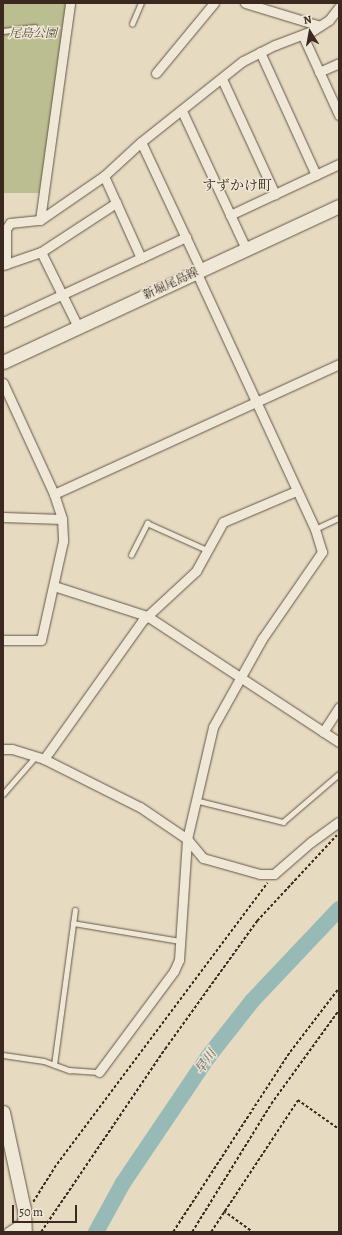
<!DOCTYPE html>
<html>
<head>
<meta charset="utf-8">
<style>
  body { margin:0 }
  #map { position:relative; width:342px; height:1235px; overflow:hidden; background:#e6dbc1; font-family:Alegreya,"Noto Serif JP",serif }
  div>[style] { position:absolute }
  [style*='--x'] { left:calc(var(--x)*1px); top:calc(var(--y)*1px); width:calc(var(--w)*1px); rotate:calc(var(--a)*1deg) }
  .green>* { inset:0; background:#babe90 }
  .river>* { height:16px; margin:-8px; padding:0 8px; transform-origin:8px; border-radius:8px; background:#97bab7 }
  .path>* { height:1.5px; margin-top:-0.75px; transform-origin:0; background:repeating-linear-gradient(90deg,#3b281e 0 3px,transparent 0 5px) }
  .roads { filter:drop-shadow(0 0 1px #665547) drop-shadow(0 0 1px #665547) }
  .lane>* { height:4.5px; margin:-2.25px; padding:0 2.25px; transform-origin:2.25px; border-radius:2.25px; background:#efe8d7 }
  .street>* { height:9px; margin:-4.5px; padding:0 4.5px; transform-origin:4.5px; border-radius:4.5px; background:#efe8d7 }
  .secondary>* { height:13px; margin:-6.5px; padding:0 6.5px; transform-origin:6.5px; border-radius:6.5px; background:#efe8d7 }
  span { translate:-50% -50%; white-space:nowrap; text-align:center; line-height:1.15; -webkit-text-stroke:3px #efe8d7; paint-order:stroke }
  .park-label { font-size:12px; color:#5b4e3a; font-style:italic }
  .street-label { font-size:12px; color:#3b281e }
  .water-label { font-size:13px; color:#524c44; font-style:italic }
  .quarter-label { font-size:14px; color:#3b281e }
  .frame { position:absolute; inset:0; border:4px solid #3b281e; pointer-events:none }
  .north { position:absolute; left:290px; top:12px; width:40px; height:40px; -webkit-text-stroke:3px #efe8d7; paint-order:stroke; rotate:349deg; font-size:11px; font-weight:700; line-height:16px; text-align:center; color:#3b281e }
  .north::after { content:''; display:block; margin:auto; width:14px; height:18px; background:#3b281e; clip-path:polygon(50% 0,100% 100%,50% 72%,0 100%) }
  .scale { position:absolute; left:12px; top:1205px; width:65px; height:18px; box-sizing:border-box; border:2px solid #3b281e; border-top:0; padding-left:5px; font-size:12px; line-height:14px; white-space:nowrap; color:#3b281e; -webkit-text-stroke:3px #efe8d7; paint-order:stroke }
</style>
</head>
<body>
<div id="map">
  <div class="green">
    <i style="clip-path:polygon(3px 3px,68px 3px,59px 73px,39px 193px,3px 193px)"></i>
  </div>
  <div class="river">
    <i style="--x:96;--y:1232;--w:56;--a:-61.1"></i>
    <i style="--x:123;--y:1183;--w:152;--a:-56"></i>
    <i style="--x:208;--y:1057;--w:71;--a:-51.8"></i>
    <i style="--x:252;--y:1001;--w:127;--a:-46.6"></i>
  </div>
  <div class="path">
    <i style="--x:33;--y:1202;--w:40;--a:-58"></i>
    <i style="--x:54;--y:1168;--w:356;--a:-53.2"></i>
    <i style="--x:224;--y:1211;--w:36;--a:36"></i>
    <i style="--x:41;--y:1232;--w:221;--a:-55.9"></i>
    <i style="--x:165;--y:1049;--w:158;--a:-54.3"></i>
    <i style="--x:257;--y:921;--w:117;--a:-47.1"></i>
    <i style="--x:173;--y:1232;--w:215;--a:-57"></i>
    <i style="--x:290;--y:1052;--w:81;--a:-52.6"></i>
    <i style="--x:192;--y:1232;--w:150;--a:-58.3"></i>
    <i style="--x:271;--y:1104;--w:116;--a:-54.1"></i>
    <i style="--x:211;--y:1232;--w:158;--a:-56.6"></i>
    <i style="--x:298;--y:1100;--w:50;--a:35.3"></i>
  </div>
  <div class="roads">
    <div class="lane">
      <i style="--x:132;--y:24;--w:23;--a:-67"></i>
      <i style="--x:3;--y:31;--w:32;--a:-7"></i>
      <i style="--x:315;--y:529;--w:26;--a:-25"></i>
      <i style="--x:131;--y:555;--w:36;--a:-63"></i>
      <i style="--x:147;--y:523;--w:66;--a:24.2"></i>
      <i style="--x:3;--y:794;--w:50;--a:-49"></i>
      <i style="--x:195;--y:800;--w:91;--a:14"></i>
      <i style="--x:283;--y:822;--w:74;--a:-40.6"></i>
      <i style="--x:73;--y:923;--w:109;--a:9.5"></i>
      <i style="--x:3;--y:1055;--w:41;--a:8.3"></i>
      <i style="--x:44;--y:1061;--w:27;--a:20"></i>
      <i style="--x:69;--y:1070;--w:30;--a:4"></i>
      <i style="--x:54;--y:1065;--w:156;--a:-82.3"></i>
    </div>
    <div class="street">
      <i style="--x:245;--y:3;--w:78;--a:17"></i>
      <i style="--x:303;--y:36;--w:87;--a:65.5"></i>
      <i style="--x:260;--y:52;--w:135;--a:65.5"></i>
      <i style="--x:319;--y:72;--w:22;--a:-24"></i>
      <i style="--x:156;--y:73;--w:91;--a:-50.4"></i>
      <i style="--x:222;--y:79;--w:127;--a:65.3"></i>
      <i style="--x:182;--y:111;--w:152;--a:65.1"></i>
      <i style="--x:141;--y:142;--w:141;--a:64.9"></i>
      <i style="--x:104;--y:176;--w:90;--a:65.7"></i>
      <i style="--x:230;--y:215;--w:120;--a:-25.1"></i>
      <i style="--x:40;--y:220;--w:219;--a:-82.1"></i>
      <i style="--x:41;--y:252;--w:84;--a:63.7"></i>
      <i style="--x:6;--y:264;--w:35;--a:-90"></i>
      <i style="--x:6;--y:229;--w:7;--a:-56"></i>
      <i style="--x:10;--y:223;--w:30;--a:-6"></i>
      <i style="--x:40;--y:220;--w:78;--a:-34.5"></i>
      <i style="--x:104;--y:176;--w:50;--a:-42.6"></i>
      <i style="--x:141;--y:142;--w:130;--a:-38.5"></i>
      <i style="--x:243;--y:61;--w:36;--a:-27"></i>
      <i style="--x:275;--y:45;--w:40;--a:-21"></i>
      <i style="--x:312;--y:31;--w:20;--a:-33"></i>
      <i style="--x:329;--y:20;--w:16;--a:-52"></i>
      <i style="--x:3;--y:265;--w:40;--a:-18.9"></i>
      <i style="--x:41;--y:252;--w:90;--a:-33.2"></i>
      <i style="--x:3;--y:322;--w:202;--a:-24.9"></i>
      <i style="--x:3;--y:383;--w:122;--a:65.3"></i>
      <i style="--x:54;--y:494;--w:26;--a:72"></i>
      <i style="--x:62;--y:519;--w:22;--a:87"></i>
      <i style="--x:63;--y:541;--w:101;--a:102.5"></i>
      <i style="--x:41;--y:640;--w:38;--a:180"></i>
      <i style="--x:54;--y:494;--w:313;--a:-24.5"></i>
      <i style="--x:3;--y:517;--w:59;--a:1.9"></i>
      <i style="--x:54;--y:586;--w:98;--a:17.9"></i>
      <i style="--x:147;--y:616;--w:230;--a:33.3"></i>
      <i style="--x:323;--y:732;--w:30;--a:-57"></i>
      <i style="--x:3;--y:749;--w:9;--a:0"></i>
      <i style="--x:12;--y:749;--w:34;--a:17"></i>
      <i style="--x:44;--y:759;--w:107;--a:26.6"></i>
      <i style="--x:140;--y:807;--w:57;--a:34.2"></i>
      <i style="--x:187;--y:839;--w:25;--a:50"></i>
      <i style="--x:203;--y:858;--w:59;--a:15.7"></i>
      <i style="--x:260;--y:874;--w:14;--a:0"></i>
      <i style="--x:274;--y:874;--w:49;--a:-40.9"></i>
      <i style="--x:311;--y:842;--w:34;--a:-36"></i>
      <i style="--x:44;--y:759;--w:169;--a:-54.6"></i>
      <i style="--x:142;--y:621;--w:74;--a:-42.8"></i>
      <i style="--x:196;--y:571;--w:56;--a:-61.1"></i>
      <i style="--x:223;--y:522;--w:79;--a:-23"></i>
      <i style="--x:99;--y:1072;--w:126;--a:-53.4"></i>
      <i style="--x:174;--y:971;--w:12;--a:-66"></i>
      <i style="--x:179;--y:960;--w:121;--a:-86.2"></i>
      <i style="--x:187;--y:839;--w:115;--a:-76.9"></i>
      <i style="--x:213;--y:727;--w:101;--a:-60.9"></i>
      <i style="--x:262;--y:639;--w:106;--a:-55.4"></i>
      <i style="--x:322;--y:552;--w:24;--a:-107"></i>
      <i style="--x:315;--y:529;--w:283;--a:-114.8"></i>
      <i style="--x:8;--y:1232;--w:20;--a:-33"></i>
    </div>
    <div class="secondary">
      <i style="--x:3;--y:362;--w:370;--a:-24.9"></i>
      <i style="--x:3;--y:1112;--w:99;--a:77.8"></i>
      <i style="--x:24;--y:1209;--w:23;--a:88"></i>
    </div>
  </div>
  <div class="park-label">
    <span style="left:33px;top:34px">尾島公園</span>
  </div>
  <div class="street-label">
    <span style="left:171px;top:284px;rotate:-25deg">新堀尾島線</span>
  </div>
  <div class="water-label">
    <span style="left:206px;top:1062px;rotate:-54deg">早川</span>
  </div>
  <div class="quarter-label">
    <span style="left:237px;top:186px">すずかけ町</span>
  </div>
  <div class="frame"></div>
  <div class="north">N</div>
  <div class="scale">50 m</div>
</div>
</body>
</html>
